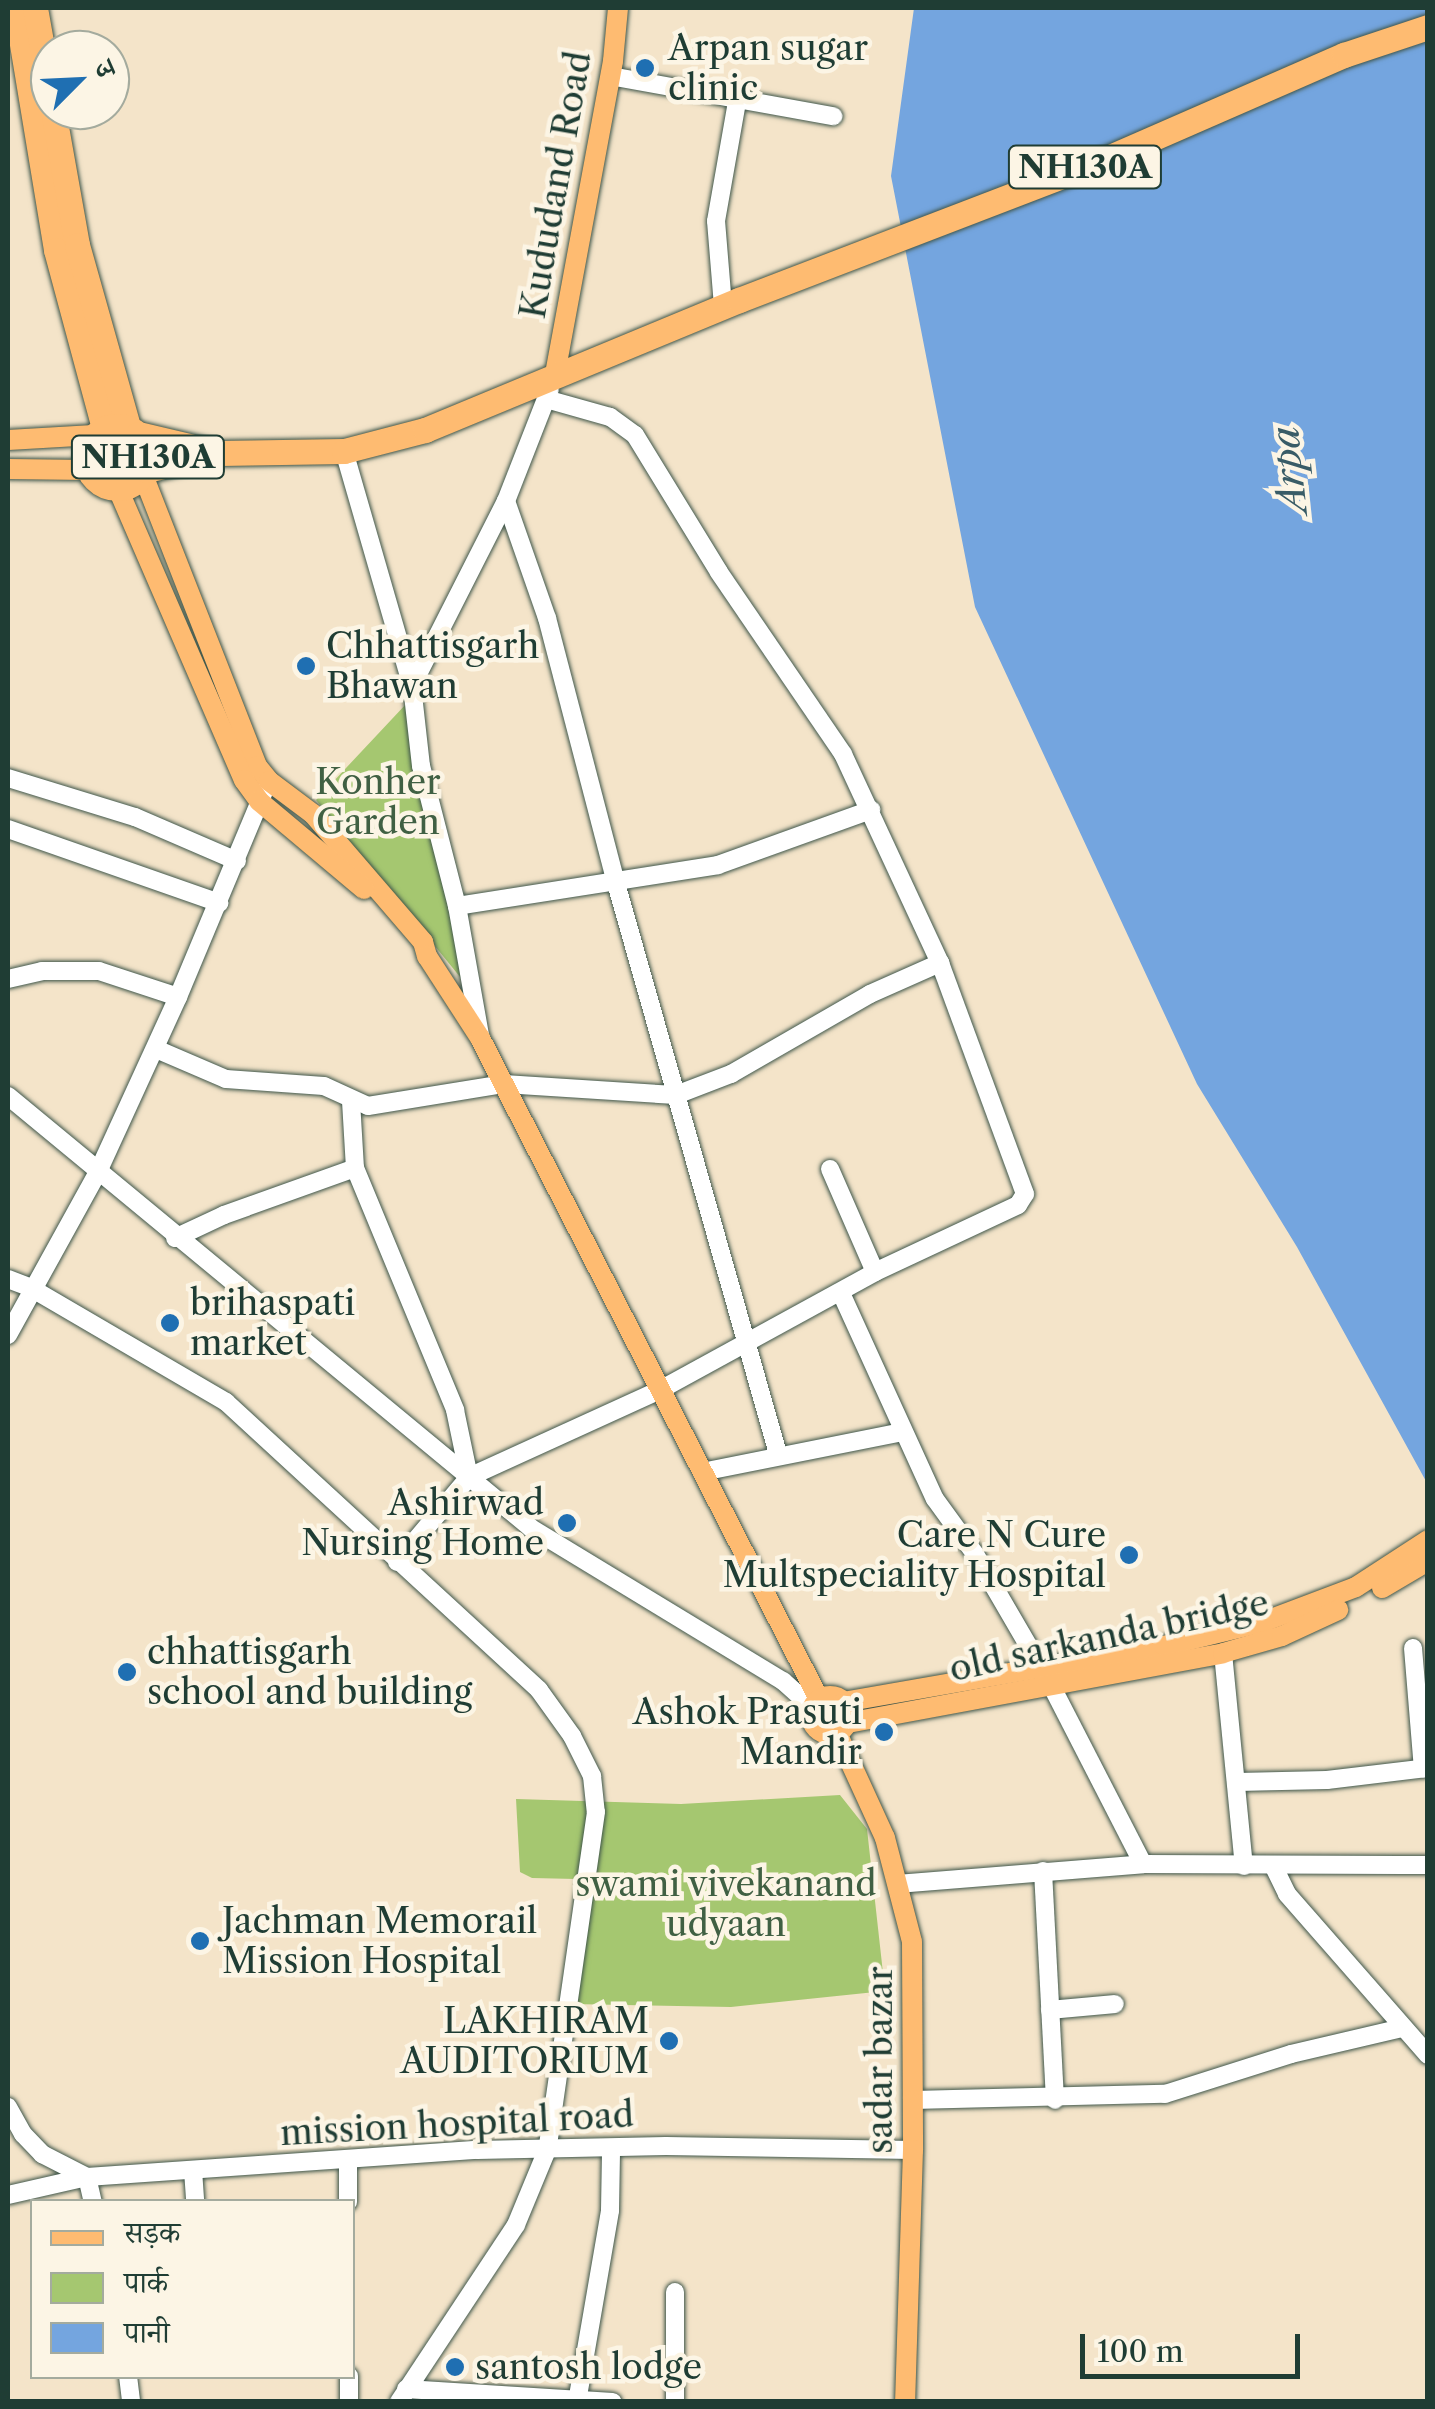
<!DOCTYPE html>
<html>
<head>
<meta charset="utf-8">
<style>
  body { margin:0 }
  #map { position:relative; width:1435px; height:2409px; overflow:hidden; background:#f4e4c9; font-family:"Libre Caslon Text","Noto Serif Devanagari",serif }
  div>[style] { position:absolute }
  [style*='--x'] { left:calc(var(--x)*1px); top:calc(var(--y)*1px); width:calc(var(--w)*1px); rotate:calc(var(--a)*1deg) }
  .green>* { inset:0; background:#a5c770 }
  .water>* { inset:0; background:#74a5df }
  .roads { filter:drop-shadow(0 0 2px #3f564a) drop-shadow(0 0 2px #3f564a) }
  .minor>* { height:18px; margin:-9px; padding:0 9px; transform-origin:9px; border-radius:9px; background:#fff }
  .major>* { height:20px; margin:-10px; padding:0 10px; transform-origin:10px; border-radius:10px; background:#febb71 }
  .major>.ring { margin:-10px; padding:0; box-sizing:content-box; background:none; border:20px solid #febb71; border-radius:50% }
  .highway>* { height:25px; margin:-12.5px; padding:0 12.5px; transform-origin:12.5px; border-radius:12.5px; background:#febb71 }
  .highway>.ring { margin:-12.5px; padding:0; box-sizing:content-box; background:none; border:25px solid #febb71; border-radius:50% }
  .dots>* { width:28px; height:28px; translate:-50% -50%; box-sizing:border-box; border:5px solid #fcf5e5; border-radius:50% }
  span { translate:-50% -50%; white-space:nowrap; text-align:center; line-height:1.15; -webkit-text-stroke:9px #fcf5e5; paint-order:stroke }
  .shield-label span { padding:2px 8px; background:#fcf5e5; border:2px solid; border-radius:8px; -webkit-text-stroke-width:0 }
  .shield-label { font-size:32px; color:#1f3d34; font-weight:700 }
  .poi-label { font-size:35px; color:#1f3d34 }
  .left { translate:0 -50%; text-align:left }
  .right { translate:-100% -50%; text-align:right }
  .street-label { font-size:35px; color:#1f3d34 }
  .park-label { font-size:35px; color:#406043 }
  .water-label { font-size:38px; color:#395c67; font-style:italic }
  .frame { position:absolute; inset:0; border:10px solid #1f3d34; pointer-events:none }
  .legend { position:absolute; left:30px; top:2199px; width:325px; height:180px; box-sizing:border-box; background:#fcf5e5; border:2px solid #a4ab9e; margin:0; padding:12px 18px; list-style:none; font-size:30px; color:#1f3d34 }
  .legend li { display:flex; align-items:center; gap:20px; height:50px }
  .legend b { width:50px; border:2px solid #a4ab9e }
  .north { position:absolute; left:30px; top:30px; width:100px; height:100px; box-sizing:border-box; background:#fcf5e5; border:2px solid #a4ab9e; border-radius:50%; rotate:66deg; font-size:28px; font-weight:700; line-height:40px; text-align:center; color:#1f3d34 }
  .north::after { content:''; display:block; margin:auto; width:35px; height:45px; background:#1f6fb2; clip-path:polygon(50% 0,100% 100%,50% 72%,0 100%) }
  .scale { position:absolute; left:1080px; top:2334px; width:220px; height:45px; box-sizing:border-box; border:5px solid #1f3d34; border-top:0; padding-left:12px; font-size:30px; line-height:35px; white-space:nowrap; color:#1f3d34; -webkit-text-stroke:8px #fcf5e5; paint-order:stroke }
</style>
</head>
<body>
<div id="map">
  <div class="green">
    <i style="clip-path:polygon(407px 703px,426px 811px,465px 983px,316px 800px)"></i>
    <i style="clip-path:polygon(840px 1795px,867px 1829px,885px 1991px,731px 2007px,571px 2004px,576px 1879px,532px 1878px,520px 1872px,516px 1799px,681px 1804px)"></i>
  </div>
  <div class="water">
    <i style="clip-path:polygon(914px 8px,1427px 8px,1427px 1483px,1297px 1247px,1197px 1084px,975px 607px,891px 176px)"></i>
  </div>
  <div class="roads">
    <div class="minor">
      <i style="--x:610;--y:76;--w:227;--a:10.2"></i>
      <i style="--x:723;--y:306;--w:85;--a:-94.7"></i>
      <i style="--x:716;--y:221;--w:127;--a:-80"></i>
      <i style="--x:344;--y:451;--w:245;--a:73.9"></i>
      <i style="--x:506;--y:501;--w:124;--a:70.7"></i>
      <i style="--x:547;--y:618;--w:274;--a:75.4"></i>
      <i style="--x:616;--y:883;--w:594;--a:74.16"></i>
      <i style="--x:8;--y:778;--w:133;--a:17.1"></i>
      <i style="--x:135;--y:817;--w:111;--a:23.3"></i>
      <i style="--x:8;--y:829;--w:224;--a:19.3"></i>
      <i style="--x:457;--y:906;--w:264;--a:-8.9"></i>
      <i style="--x:718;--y:865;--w:163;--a:-19.8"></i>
      <i style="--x:8;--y:979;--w:35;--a:-13"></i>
      <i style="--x:42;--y:971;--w:57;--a:0"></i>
      <i style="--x:99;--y:971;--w:83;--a:18.2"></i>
      <i style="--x:480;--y:1035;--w:131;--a:-100.1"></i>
      <i style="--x:457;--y:906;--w:145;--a:-104.4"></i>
      <i style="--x:421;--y:766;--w:81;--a:-96.4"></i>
      <i style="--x:412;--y:686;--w:208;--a:-63.1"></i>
      <i style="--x:506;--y:501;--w:120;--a:-68.6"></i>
      <i style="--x:156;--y:1049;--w:76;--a:23.2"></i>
      <i style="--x:226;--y:1079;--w:98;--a:4.1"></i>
      <i style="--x:324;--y:1086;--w:48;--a:24.4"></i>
      <i style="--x:368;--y:1106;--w:138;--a:-9.2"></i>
      <i style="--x:504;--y:1084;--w:172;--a:3.7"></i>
      <i style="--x:676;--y:1095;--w:59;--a:-20.9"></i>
      <i style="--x:731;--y:1074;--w:160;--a:-29.9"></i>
      <i style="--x:870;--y:994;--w:77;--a:-23.9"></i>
      <i style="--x:8;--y:1096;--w:678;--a:39.56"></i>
      <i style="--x:531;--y:1528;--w:295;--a:31.3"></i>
      <i style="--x:783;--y:1681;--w:39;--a:42"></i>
      <i style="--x:351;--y:1101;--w:67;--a:86.6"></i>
      <i style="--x:355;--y:1168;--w:262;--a:67.5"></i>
      <i style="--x:455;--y:1410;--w:68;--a:78.2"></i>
      <i style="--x:830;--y:1169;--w:112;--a:66.4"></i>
      <i style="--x:175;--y:1238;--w:54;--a:-25.1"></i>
      <i style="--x:224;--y:1215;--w:139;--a:-19.7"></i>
      <i style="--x:8;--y:1279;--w:25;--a:21"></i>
      <i style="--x:31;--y:1288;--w:226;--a:30.3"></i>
      <i style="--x:226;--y:1402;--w:425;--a:42.6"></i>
      <i style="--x:539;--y:1690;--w:57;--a:54.3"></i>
      <i style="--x:572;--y:1736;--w:45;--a:63.4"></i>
      <i style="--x:592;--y:1776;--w:36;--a:84"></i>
      <i style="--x:596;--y:1812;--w:342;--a:98.2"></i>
      <i style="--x:547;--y:2150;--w:81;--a:112.5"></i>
      <i style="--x:516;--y:2225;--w:212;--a:123.5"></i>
      <i style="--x:841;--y:1293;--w:226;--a:65.5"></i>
      <i style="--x:935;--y:1499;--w:68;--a:54"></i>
      <i style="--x:975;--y:1554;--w:149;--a:59.8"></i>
      <i style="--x:1050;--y:1683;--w:203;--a:62.8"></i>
      <i style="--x:8;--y:1335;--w:184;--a:-61.1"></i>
      <i style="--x:97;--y:1174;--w:195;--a:-65.4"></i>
      <i style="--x:178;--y:997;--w:225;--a:-67.3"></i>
      <i style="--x:702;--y:1472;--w:205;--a:-11.3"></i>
      <i style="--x:397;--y:1562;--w:111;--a:-49.7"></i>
      <i style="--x:469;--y:1477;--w:208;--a:-24.5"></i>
      <i style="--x:658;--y:1391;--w:247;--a:-28.7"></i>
      <i style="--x:875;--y:1272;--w:158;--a:-25.1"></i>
      <i style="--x:1018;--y:1205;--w:13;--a:-58"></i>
      <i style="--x:1025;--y:1194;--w:246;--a:-110.2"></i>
      <i style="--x:940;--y:963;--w:230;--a:-114.9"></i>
      <i style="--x:843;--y:754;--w:220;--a:-124.3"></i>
      <i style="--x:719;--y:572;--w:161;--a:-121.5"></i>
      <i style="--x:635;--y:435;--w:31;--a:-144"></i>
      <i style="--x:610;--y:417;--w:66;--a:-164.3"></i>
      <i style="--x:1413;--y:1648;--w:121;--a:85.3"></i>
      <i style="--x:1223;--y:1653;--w:214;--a:84.4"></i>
      <i style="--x:1237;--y:1782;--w:90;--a:-1.3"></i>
      <i style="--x:1327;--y:1780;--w:102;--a:-6.8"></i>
      <i style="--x:1273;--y:1865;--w:32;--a:64"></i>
      <i style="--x:1287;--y:1894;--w:214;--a:48.8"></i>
      <i style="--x:1043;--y:1871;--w:229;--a:87"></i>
      <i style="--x:897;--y:1884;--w:247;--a:-4.6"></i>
      <i style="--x:1143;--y:1864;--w:285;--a:0.2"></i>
      <i style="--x:1050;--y:2010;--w:65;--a:-5.3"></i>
      <i style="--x:912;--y:2100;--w:253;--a:-1.4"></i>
      <i style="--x:1165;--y:2094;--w:132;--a:-17.6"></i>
      <i style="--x:1291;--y:2054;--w:114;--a:-13.2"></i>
      <i style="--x:8;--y:2107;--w:31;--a:61"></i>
      <i style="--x:23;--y:2134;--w:28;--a:46"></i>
      <i style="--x:42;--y:2154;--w:51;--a:27.1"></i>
      <i style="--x:87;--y:2177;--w:26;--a:77"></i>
      <i style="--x:348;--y:2161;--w:41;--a:90"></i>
      <i style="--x:193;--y:2170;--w:32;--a:86"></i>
      <i style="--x:8;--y:2195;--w:81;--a:-12.8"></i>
      <i style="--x:87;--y:2177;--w:391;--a:-4"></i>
      <i style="--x:477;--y:2150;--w:189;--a:-1.2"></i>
      <i style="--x:666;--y:2146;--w:247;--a:0.9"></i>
      <i style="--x:128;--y:2376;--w:26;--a:83"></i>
      <i style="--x:349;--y:2376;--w:25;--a:90"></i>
      <i style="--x:406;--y:2389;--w:207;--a:3.6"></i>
      <i style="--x:577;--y:2402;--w:195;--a:-80.2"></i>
      <i style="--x:610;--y:2210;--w:60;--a:-89"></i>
      <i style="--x:675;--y:2402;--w:110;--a:-90"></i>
    </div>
    <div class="major">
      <i style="--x:555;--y:374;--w:318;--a:-79.5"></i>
      <i style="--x:613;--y:61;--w:53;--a:-84.6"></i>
      <i style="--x:8;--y:440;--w:86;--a:-3.3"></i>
      <i style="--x:8;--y:469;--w:80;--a:0.7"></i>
      <i style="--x:143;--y:475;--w:313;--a:68.6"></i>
      <i style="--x:257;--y:766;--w:19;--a:51"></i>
      <i style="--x:269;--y:781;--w:55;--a:36.9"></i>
      <i style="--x:313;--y:814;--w:169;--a:49.3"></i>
      <i style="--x:423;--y:942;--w:15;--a:74"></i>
      <i style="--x:427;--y:956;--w:98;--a:57.1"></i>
      <i style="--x:480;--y:1038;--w:743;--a:62.85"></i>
      <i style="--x:118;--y:489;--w:317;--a:66.6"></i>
      <i style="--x:244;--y:780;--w:26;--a:54"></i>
      <i style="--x:259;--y:801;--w:137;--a:40"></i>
      <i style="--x:1382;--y:1588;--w:53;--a:-30.4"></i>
      <i class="ring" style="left:811px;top:1696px;width:18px;height:18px"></i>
      <i style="--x:844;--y:1702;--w:325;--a:-9.9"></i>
      <i style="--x:1164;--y:1646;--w:102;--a:-13.6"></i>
      <i style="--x:1263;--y:1622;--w:99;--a:-20.6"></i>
      <i style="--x:1356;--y:1587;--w:86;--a:-33.1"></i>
      <i style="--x:847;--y:1723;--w:382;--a:-10.5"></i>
      <i style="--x:1223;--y:1653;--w:61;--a:-16.1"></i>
      <i style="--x:1282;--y:1636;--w:62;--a:-24.9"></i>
      <i style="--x:837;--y:1733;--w:115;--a:65.4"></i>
      <i style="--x:885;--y:1838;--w:107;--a:75.4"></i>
      <i style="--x:912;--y:1942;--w:208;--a:89.7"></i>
      <i style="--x:913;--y:2150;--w:252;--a:91.8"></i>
    </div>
    <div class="highway">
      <i style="--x:16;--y:8;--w:245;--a:80.6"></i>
      <i style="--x:56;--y:250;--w:184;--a:74.9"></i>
      <i style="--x:35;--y:8;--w:85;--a:79.9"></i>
      <i style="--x:53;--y:110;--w:137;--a:79.9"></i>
      <i style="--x:77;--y:245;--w:189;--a:74.3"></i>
      <i class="ring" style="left:86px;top:426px;width:37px;height:37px"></i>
      <i style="--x:138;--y:434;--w:74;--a:13.3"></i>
      <i style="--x:146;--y:470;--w:76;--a:-12.9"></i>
      <i style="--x:220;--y:453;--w:124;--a:-0.9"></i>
      <i style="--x:344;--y:451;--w:84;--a:-14.5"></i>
      <i style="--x:425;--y:430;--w:340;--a:-22.5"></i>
      <i style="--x:739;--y:300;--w:380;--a:-21"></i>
      <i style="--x:1094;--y:164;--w:273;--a:-23.6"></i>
      <i style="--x:1344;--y:55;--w:89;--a:-18.4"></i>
    </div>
  </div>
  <div class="dots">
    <i style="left:645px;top:68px;background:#1f6fb2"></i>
    <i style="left:306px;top:666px;background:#1f6fb2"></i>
    <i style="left:170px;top:1323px;background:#1f6fb2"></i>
    <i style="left:567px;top:1523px;background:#1f6fb2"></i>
    <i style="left:1129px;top:1555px;background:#1f6fb2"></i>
    <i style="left:127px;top:1672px;background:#1f6fb2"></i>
    <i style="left:884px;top:1732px;background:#1f6fb2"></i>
    <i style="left:200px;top:1941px;background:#1f6fb2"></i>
    <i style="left:669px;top:2041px;background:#1f6fb2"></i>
    <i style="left:455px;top:2367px;background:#1f6fb2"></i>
  </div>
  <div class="shield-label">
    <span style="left:1085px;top:167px">NH130A</span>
    <span style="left:148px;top:457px">NH130A</span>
  </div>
  <div class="poi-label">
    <span class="left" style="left:668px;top:68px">Arpan sugar<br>clinic</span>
    <span class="left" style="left:326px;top:666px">Chhattisgarh<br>Bhawan</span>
    <span class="left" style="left:190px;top:1323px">brihaspati<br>market</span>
    <span class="right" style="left:544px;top:1523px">Ashirwad<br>Nursing Home</span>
    <span class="right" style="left:1106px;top:1555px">Care N Cure<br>Multspeciality Hospital</span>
    <span class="left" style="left:147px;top:1672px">chhattisgarh<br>school and building</span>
    <span class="right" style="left:862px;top:1732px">Ashok Prasuti<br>Mandir</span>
    <span class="left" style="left:222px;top:1941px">Jachman Memorail<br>Mission Hospital</span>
    <span class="right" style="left:649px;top:2041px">LAKHIRAM<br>AUDITORIUM</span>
    <span class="left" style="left:475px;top:2367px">santosh lodge</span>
  </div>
  <div class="street-label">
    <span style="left:556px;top:185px;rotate:-80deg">Kududand Road</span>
    <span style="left:1109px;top:1636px;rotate:-12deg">old sarkanda bridge</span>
    <span style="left:880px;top:2060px;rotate:-90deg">sadar bazar</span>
    <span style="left:457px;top:2124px;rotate:-3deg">mission hospital road</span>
  </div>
  <div class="park-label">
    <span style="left:378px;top:802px">Konher<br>Garden</span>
    <span style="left:726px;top:1904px">swami vivekanand<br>udyaan</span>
  </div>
  <div class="water-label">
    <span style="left:1289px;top:470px;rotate:-96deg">Arpa</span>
  </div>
  <div class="frame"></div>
  <ul class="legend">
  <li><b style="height:12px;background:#febb71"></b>सड़क</li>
  <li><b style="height:28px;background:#a5c770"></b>पार्क</li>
  <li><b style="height:28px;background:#74a5df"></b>पानी</li>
  </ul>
  <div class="north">उ</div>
  <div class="scale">100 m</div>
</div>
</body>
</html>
